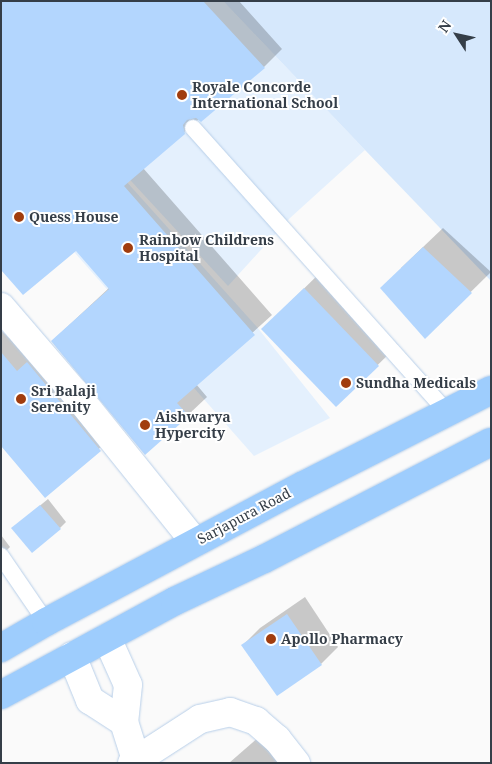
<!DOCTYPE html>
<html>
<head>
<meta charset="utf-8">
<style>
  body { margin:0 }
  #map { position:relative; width:492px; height:764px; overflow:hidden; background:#fafafa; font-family:"Noto Serif",serif }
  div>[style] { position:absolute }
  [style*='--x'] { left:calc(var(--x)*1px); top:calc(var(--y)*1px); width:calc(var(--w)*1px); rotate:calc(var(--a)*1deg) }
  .built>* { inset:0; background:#e4f0fd }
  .green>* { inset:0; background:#d6e8fc }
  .shadow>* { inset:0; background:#0003 }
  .building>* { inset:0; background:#b3d6fe }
  .roads { filter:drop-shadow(0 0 1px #b8cfe9) drop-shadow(0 0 1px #b8cfe9) }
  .lane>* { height:16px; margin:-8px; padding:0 8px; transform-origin:8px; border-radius:8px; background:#fff }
  .street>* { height:28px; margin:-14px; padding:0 14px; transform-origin:14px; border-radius:14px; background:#fff }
  .primary>* { height:28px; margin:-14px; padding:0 14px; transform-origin:14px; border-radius:14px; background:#9ecdfd }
  .dots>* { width:14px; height:14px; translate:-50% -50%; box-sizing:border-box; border:2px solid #fff; border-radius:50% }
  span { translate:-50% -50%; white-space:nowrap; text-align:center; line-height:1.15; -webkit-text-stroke:4px #fff; paint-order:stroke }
  .poi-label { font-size:14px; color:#353e48; font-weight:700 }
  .left { translate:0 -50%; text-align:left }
  .street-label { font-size:14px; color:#353e48 }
  .frame { position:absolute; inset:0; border:2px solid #353e48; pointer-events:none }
  .north { position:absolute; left:432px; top:10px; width:50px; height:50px; -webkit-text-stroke:4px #fff; paint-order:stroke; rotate:305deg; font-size:14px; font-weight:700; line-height:20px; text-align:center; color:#353e48 }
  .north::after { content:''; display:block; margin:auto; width:18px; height:22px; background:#353e48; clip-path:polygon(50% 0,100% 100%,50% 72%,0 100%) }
</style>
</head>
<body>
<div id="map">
  <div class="built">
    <i style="clip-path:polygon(1px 1px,223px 1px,365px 150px,290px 218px,228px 286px,1px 40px)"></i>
    <i style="clip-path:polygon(1px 42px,257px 327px,330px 418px,254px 456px,1px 169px)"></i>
  </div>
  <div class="green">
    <i style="clip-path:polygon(223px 1px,491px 1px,491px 281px,365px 150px)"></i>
  </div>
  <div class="shadow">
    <i style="clip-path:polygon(1px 1px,239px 1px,282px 49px,264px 67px,199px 119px,143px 168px,272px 315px,196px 384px,207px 397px,188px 415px,52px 341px,110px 287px,76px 249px)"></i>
    <i style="clip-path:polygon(443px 228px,491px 272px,425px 337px,401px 268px)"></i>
    <i style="clip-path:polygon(324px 269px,398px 345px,336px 406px,282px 310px)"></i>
    <i style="clip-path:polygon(1px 330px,9px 338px,16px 332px,118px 432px,45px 496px,1px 444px)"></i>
    <i style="clip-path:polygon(48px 499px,66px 522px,60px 528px,20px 522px)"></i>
    <i style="clip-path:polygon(1px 535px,10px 547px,1px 556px)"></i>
    <i style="clip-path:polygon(305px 597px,338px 647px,321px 664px,243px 645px,260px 628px)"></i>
    <i style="clip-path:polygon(274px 724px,306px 763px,229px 763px)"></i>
  </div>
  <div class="building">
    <i style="clip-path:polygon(1px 1px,203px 1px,265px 68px,201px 122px,196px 118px,187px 120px,183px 125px,185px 134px,124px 186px,255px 335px,177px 403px,189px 416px,145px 455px,51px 341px,109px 289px,76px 251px,23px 295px,1px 270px)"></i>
    <i style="clip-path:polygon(423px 247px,472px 293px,425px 339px,380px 288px)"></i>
    <i style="clip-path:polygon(304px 288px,379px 366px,336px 407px,261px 329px)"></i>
    <i style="clip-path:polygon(1px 352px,17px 371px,27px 362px,101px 451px,45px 498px,1px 446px)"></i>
    <i style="clip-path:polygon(40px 505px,61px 529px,32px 553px,11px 528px)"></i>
    <i style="clip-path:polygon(287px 614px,322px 665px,277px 696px,241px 645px)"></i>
  </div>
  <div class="roads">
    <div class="lane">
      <i style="--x:193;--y:128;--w:381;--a:48.2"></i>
      <i style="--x:1;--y:556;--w:80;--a:55.7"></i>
    </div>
    <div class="street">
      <i style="--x:1;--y:307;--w:113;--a:49.3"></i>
      <i style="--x:75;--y:393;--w:191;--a:51.2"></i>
      <i style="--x:107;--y:638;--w:51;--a:65.9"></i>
      <i style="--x:128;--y:685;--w:37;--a:96"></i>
      <i style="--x:124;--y:722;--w:43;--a:72.4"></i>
      <i style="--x:72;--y:656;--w:48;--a:67.8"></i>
      <i style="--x:90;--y:700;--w:40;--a:32.9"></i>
      <i style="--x:132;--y:763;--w:81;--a:-32.9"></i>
      <i style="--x:200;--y:719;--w:31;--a:-13"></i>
      <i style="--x:230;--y:712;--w:28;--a:19"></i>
      <i style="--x:256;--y:721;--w:28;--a:41"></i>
      <i style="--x:277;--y:739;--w:31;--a:52"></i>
    </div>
    <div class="primary">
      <i style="--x:1;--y:648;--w:52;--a:-30"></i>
      <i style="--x:46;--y:622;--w:292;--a:-28"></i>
      <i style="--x:304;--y:485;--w:210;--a:-26.9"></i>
      <i style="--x:1;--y:695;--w:198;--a:-28.4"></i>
      <i style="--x:175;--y:601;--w:98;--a:-25.3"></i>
      <i style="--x:264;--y:559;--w:255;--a:-27.3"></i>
    </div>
  </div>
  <div class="dots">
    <i style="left:182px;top:95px;background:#a13d0e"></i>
    <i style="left:19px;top:217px;background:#a13d0e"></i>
    <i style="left:128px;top:248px;background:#a13d0e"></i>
    <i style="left:346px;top:383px;background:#a13d0e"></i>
    <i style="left:21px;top:399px;background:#a13d0e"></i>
    <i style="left:145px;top:425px;background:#a13d0e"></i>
    <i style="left:271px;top:639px;background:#a13d0e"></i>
  </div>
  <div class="poi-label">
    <span class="left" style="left:192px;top:95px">Royale Concorde<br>International School</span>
    <span class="left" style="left:29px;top:217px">Quess House</span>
    <span class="left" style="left:139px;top:248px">Rainbow Childrens<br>Hospital</span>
    <span class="left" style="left:356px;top:383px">Sundha Medicals</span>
    <span class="left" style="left:31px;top:399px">Sri Balaji<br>Serenity</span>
    <span class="left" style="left:155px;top:425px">Aishwarya<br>Hypercity</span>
    <span class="left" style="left:281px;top:639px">Apollo Pharmacy</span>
  </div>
  <div class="street-label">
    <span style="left:244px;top:516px;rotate:-28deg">Sarjapura Road</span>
  </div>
  <div class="frame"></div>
  <div class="north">N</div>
</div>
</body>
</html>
